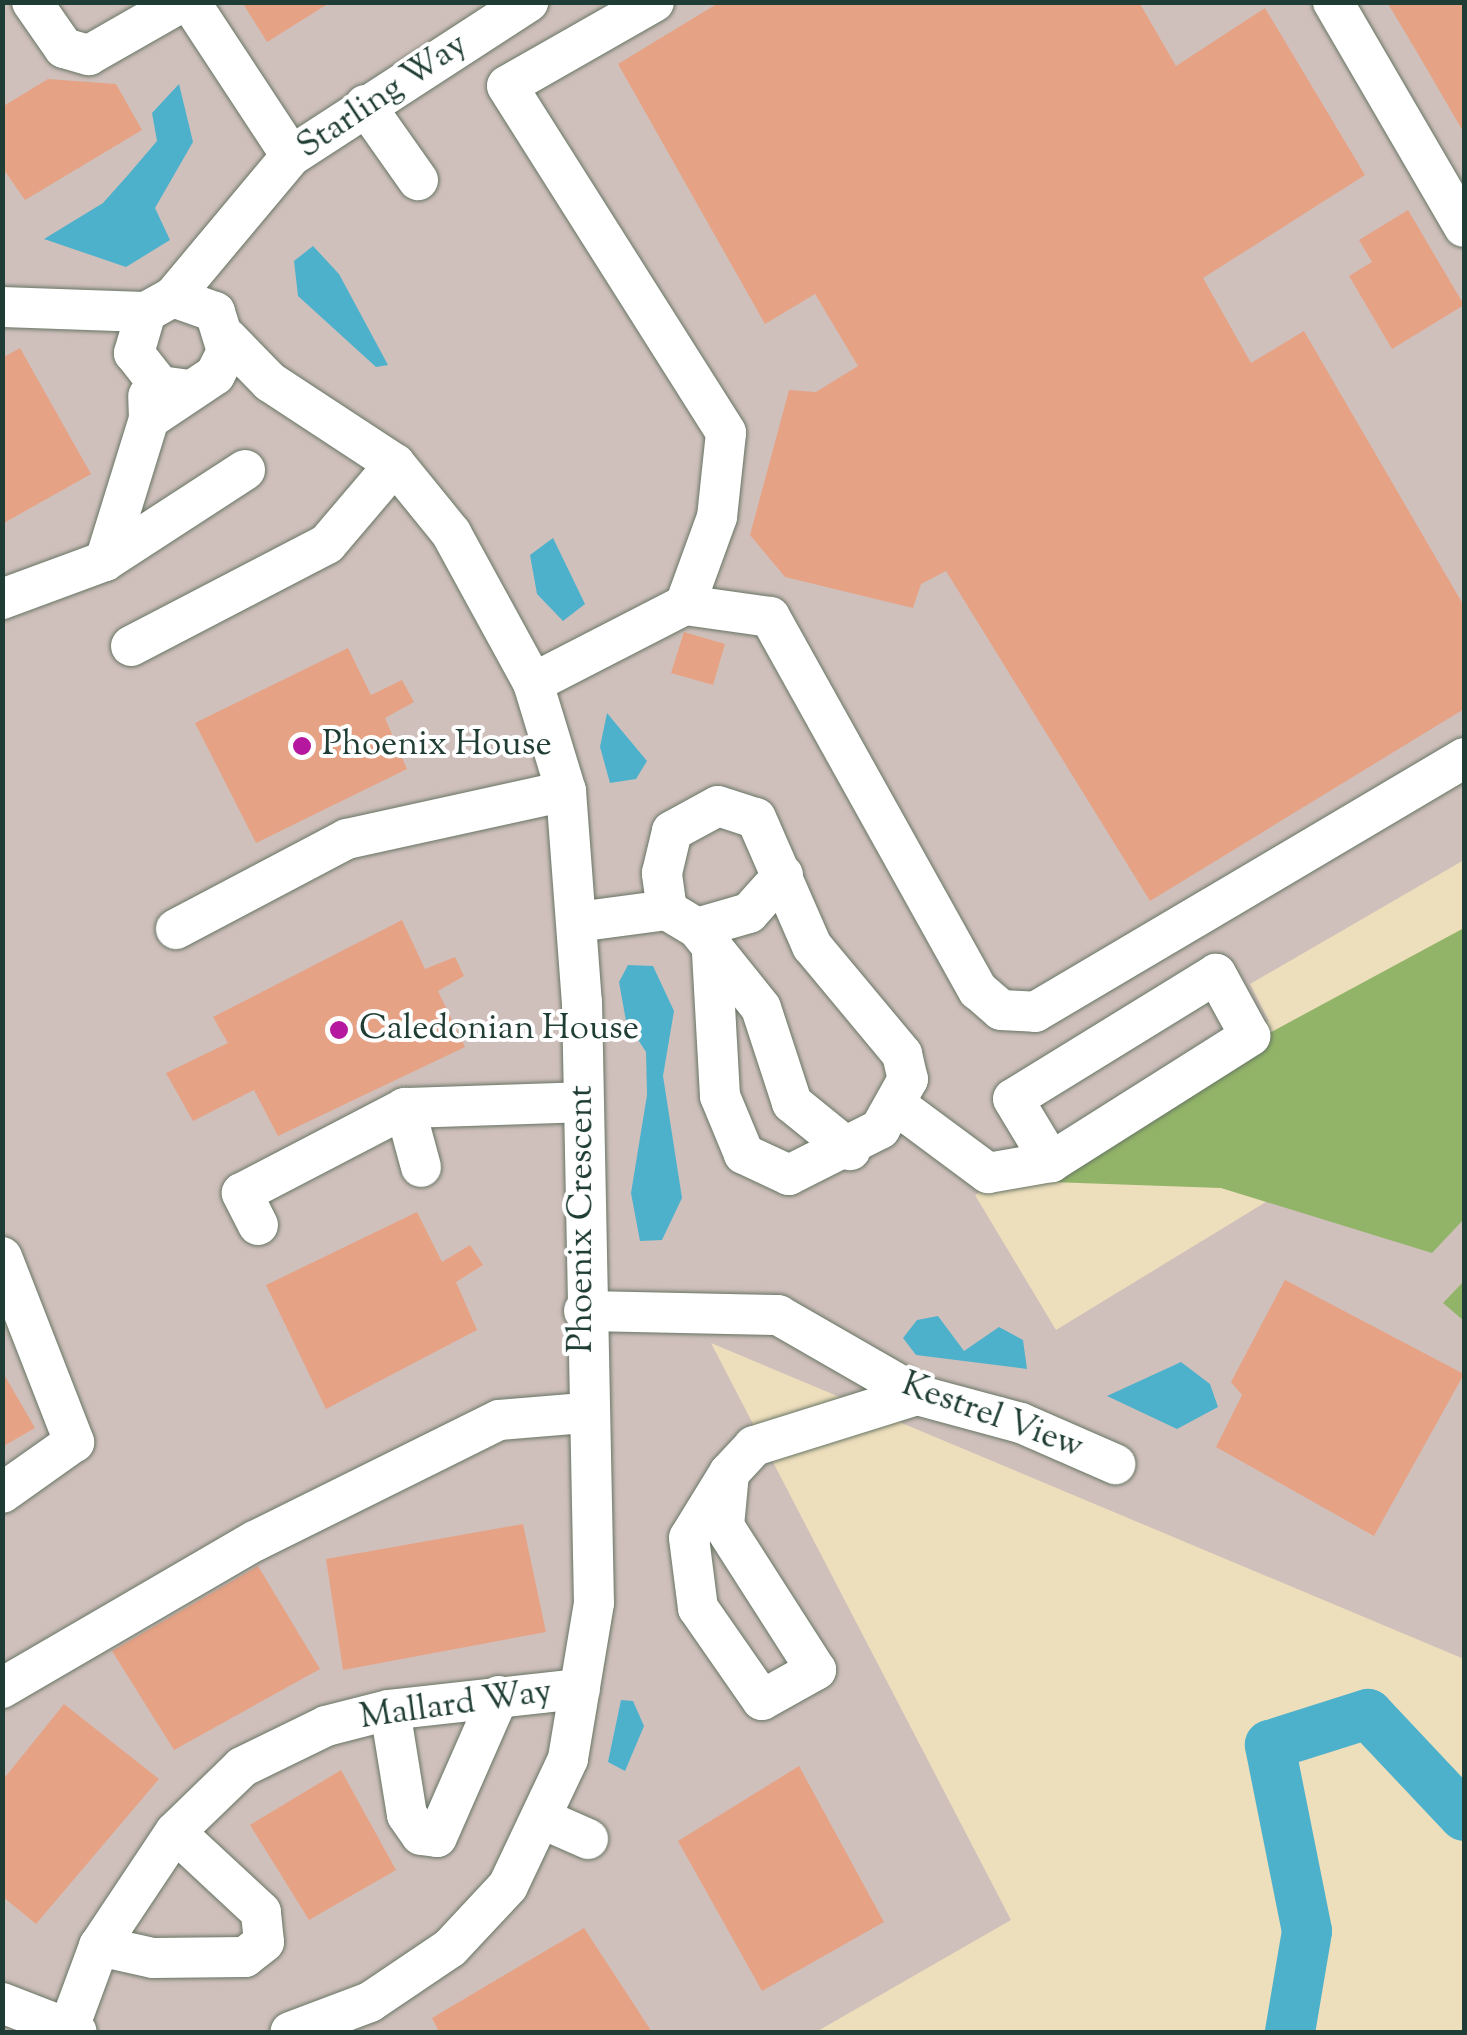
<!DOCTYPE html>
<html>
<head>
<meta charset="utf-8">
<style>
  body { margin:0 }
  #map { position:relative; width:1467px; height:2035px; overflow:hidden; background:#eddebc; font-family:"Sorts Mill Goudy",serif }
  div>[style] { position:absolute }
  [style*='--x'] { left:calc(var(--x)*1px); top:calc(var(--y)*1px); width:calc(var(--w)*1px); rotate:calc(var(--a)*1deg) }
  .industrial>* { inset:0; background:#d0c0bc }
  .forest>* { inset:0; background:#92b468 }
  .water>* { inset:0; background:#4db1cc }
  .river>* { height:50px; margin:-25px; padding:0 25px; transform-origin:25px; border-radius:25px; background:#4db1cc }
  .building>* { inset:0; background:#e6a285 }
  .roads { filter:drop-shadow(0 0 2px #677564) drop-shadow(0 0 2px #677564) }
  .minor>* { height:40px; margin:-20px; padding:0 20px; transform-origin:20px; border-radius:20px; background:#fff }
  .dots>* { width:28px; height:28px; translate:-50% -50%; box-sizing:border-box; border:5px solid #fff; border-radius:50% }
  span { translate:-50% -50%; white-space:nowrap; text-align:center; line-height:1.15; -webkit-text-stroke:8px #fff; paint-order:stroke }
  .street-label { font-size:35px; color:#1f3d34 }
  .poi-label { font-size:35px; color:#1f3d34 }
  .left { translate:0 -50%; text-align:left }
  .frame { position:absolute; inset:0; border:5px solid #1f3d34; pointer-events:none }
</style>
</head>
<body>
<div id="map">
  <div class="industrial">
    <i style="clip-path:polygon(3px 3px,1464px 3px,1464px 860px,1250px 984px,1269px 1021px,975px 1195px,1056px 1330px,1428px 1103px,1464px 1168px,1464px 1659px,711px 1343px,1011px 1920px,816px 2032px,3px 2032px)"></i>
  </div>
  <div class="forest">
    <i style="clip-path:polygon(1464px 928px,1464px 1219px,1432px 1253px,1221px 1188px,997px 1180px)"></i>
    <i style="clip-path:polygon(1464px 1281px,1464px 1321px,1443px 1303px)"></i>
  </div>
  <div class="water">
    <i style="clip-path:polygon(179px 84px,193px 142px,155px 208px,170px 240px,126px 267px,44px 239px,103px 203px,128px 175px,157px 141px,152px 113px)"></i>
    <i style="clip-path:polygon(313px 246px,339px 274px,388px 365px,376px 367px,298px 296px,294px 261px)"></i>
    <i style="clip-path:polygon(553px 538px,585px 604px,563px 621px,537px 594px,530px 555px)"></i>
    <i style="clip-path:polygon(607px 713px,647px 761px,636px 779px,610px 783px,600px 747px)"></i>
    <i style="clip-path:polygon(628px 965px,653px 966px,674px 1011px,663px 1076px,682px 1198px,662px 1240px,640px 1241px,631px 1193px,647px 1095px,646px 1052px,626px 1021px,619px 982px)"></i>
    <i style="clip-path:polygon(938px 1316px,964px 1351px,999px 1327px,1023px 1340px,1027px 1369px,916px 1355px,903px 1338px,917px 1320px)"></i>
    <i style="clip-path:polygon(1181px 1362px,1210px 1384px,1218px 1407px,1177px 1429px,1107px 1396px)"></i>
    <i style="clip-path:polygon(621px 1700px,633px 1701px,644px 1726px,625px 1771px,608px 1762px)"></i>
  </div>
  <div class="river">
    <i style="--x:1290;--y:2032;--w:102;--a:-80.4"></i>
    <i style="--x:1307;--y:1931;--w:190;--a:-101.3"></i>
    <i style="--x:1270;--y:1745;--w:103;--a:-17.6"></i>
    <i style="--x:1368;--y:1714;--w:140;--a:46.7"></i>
  </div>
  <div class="building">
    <i style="clip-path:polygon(242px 2px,331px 2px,267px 42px)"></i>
    <i style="clip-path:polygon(720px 2px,1139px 2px,1176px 66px,1265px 8px,1365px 175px,1203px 278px,1251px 363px,1304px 331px,1464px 606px,1464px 709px,1150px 901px,946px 571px,921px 584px,913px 608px,785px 577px,750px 535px,789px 390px,816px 392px,858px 366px,815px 294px,765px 324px,618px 64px)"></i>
    <i style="clip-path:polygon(1387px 2px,1464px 2px,1464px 133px,1421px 59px)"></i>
    <i style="clip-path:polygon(48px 79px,116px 84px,142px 130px,25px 200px,2px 167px,2px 107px)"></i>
    <i style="clip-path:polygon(1408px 210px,1464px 305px,1392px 349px,1349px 276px,1372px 262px,1359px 240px)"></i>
    <i style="clip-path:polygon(20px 348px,91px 474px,2px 524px,2px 358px)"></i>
    <i style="clip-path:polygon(684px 632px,725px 644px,713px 685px,671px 673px)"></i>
    <i style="clip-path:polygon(348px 648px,371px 695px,402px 680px,414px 702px,385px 718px,407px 769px,256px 843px,195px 723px)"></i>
    <i style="clip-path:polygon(402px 920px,425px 969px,455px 957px,464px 976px,438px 991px,465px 1047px,278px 1136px,254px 1090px,193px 1121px,166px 1073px,228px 1043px,213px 1017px)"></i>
    <i style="clip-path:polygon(417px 1212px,442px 1262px,470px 1245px,483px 1265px,456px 1282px,477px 1330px,326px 1409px,266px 1285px)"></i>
    <i style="clip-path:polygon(1285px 1280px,1464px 1374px,1374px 1536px,1216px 1447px,1242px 1395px,1231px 1382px)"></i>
    <i style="clip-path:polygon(2px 1371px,35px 1428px,2px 1447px)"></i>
    <i style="clip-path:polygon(523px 1524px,546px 1632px,343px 1670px,326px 1559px)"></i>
    <i style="clip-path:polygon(258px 1566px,320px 1669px,174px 1750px,112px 1651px)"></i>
    <i style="clip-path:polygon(64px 1704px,159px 1779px,36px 1924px,2px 1896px,2px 1781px)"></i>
    <i style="clip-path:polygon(799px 1766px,884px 1922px,762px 1991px,678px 1841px)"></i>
    <i style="clip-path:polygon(341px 1770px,396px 1870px,309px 1920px,250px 1825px)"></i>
    <i style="clip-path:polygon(584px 1928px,652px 2032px,439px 2032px,432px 2018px)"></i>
  </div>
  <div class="roads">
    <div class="minor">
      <i style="--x:32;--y:2;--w:56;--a:55.2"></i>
      <i style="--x:64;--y:48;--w:26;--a:16"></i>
      <i style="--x:89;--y:55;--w:107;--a:-29.7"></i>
      <i style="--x:190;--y:2;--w:184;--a:56.7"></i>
      <i style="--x:654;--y:2;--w:169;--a:150.3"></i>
      <i style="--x:507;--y:86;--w:410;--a:57.7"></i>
      <i style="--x:726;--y:433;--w:84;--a:96.1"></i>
      <i style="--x:717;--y:517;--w:94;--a:110"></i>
      <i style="--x:1333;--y:2;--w:260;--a:59.8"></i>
      <i style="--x:365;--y:105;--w:92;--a:54.8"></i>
      <i style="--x:173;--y:297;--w:184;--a:-50.1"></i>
      <i style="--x:291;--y:156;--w:283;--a:-33"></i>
      <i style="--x:2;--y:307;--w:144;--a:2"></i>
      <i style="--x:227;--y:338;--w:62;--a:45.7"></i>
      <i style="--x:270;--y:382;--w:149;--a:33.3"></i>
      <i style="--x:395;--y:464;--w:89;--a:50.9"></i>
      <i style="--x:451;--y:533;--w:171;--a:61.3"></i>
      <i style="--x:533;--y:683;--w:113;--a:73"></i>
      <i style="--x:566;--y:791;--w:212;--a:85.7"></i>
      <i style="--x:582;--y:1002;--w:601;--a:88.86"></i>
      <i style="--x:594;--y:1603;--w:158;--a:99.5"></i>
      <i style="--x:568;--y:1759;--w:140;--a:115.3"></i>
      <i style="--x:508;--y:1886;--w:85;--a:133.1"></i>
      <i style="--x:450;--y:1948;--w:97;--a:146"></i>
      <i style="--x:370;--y:2002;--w:85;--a:159.4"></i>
      <i style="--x:149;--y:419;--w:79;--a:-33.7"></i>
      <i style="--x:215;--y:375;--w:27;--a:-63"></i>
      <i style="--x:227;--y:351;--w:41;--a:-107.1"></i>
      <i style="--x:215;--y:312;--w:45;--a:-160.3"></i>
      <i style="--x:173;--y:297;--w:31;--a:151"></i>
      <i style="--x:146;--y:312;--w:43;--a:106.3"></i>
      <i style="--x:134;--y:353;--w:42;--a:51.8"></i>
      <i style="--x:160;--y:386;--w:30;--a:8"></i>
      <i style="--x:105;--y:561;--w:149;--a:-72.8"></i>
      <i style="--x:149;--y:419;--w:23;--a:-92"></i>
      <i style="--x:2;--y:599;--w:110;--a:-20.3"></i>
      <i style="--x:105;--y:561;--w:167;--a:-33"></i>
      <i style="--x:131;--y:646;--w:221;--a:-27.5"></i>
      <i style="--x:327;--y:544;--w:105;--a:-49.6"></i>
      <i style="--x:533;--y:683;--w:171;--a:-27.2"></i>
      <i style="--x:685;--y:605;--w:86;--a:8"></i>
      <i style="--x:770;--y:617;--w:427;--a:60.9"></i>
      <i style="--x:978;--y:990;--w:30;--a:41"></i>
      <i style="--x:1001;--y:1010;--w:34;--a:3"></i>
      <i style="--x:1035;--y:1012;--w:499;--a:-30.6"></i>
      <i style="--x:667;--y:910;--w:37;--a:-98"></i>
      <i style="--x:662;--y:873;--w:43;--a:-76.6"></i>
      <i style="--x:672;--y:831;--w:52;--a:-28.5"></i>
      <i style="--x:718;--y:806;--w:40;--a:18"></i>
      <i style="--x:756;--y:818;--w:140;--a:66.4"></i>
      <i style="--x:812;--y:946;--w:141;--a:50.2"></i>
      <i style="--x:902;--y:1054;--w:26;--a:77"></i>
      <i style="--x:908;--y:1079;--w:57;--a:119.2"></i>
      <i style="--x:880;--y:1129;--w:102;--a:153.2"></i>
      <i style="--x:789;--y:1175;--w:50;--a:-155"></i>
      <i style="--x:744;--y:1154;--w:63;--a:-112.5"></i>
      <i style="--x:720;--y:1096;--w:143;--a:-93.2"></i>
      <i style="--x:577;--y:922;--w:91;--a:-7.6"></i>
      <i style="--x:667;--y:910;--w:35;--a:31"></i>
      <i style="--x:697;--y:928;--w:102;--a:51.3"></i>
      <i style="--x:761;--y:1008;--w:100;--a:71.9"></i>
      <i style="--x:792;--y:1103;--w:75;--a:39"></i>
      <i style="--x:697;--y:928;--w:54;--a:-16.1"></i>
      <i style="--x:749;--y:913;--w:51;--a:-48.2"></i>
      <i style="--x:176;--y:929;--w:193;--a:-27.8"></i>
      <i style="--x:347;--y:839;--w:224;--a:-12.4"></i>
      <i style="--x:899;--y:1107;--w:111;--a:36.6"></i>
      <i style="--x:988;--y:1173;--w:64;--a:-9.9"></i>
      <i style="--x:1051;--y:1162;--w:236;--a:-32.3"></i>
      <i style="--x:1250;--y:1036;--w:71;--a:-118.7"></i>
      <i style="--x:1216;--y:974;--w:238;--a:148.4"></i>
      <i style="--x:1013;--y:1099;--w:74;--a:58.9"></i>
      <i style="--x:405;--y:1108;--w:61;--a:74.8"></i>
      <i style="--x:258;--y:1225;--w:36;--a:-117"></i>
      <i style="--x:242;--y:1193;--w:184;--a:-27.5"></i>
      <i style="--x:405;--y:1108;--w:178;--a:-1.9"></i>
      <i style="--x:2;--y:1257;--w:199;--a:68.7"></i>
      <i style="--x:74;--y:1442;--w:88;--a:144.7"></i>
      <i style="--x:584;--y:1311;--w:194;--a:1.2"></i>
      <i style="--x:778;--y:1315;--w:160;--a:29.9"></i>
      <i style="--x:917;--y:1395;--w:108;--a:15.1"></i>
      <i style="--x:1021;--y:1423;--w:103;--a:23.6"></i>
      <i style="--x:729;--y:1473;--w:76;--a:121.6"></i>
      <i style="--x:689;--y:1538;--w:71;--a:82.7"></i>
      <i style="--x:698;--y:1608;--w:112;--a:55.2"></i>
      <i style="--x:762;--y:1700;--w:62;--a:-29.1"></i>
      <i style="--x:816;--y:1670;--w:171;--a:-122.6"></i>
      <i style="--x:724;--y:1526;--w:53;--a:-84.6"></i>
      <i style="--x:729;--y:1473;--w:37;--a:-47"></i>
      <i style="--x:754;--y:1446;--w:171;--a:-17.4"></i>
      <i style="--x:2;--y:1688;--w:293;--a:-30.2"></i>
      <i style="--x:255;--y:1541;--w:272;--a:-26.4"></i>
      <i style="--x:499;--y:1420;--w:85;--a:-4.7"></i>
      <i style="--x:390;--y:1710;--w:106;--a:80.8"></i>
      <i style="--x:407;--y:1815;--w:24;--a:55"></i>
      <i style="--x:421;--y:1835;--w:16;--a:7"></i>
      <i style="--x:437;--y:1837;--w:154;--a:-66.3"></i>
      <i style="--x:545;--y:1820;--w:47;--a:23.8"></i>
      <i style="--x:99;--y:1946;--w:55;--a:12.5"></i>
      <i style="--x:153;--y:1958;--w:92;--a:-0.6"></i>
      <i style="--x:245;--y:1957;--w:24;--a:-38"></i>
      <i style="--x:264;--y:1942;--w:30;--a:-96"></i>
      <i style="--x:261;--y:1912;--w:117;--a:-137.1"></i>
      <i style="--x:2;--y:2003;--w:80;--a:21.1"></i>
      <i style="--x:68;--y:2030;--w:90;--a:-69.7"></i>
      <i style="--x:99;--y:1946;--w:137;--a:-56.3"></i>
      <i style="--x:175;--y:1832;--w:93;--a:-44.1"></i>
      <i style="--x:242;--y:1767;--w:93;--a:-26"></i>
      <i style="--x:326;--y:1726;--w:65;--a:-14.3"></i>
      <i style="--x:389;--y:1710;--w:192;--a:-6.3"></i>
    </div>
  </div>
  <div class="dots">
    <i style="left:302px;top:746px;background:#b5179e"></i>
    <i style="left:339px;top:1030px;background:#b5179e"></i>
  </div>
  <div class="street-label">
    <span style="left:383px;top:97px;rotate:-34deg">Starling Way</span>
    <span style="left:583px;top:1219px;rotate:-90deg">Phoenix Crescent</span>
    <span style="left:992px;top:1417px;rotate:20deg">Kestrel View</span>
    <span style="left:456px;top:1706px;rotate:-8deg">Mallard Way</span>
  </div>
  <div class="poi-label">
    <span class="left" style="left:322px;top:746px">Phoenix House</span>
    <span class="left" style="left:359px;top:1030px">Caledonian House</span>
  </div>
  <div class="frame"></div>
</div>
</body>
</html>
